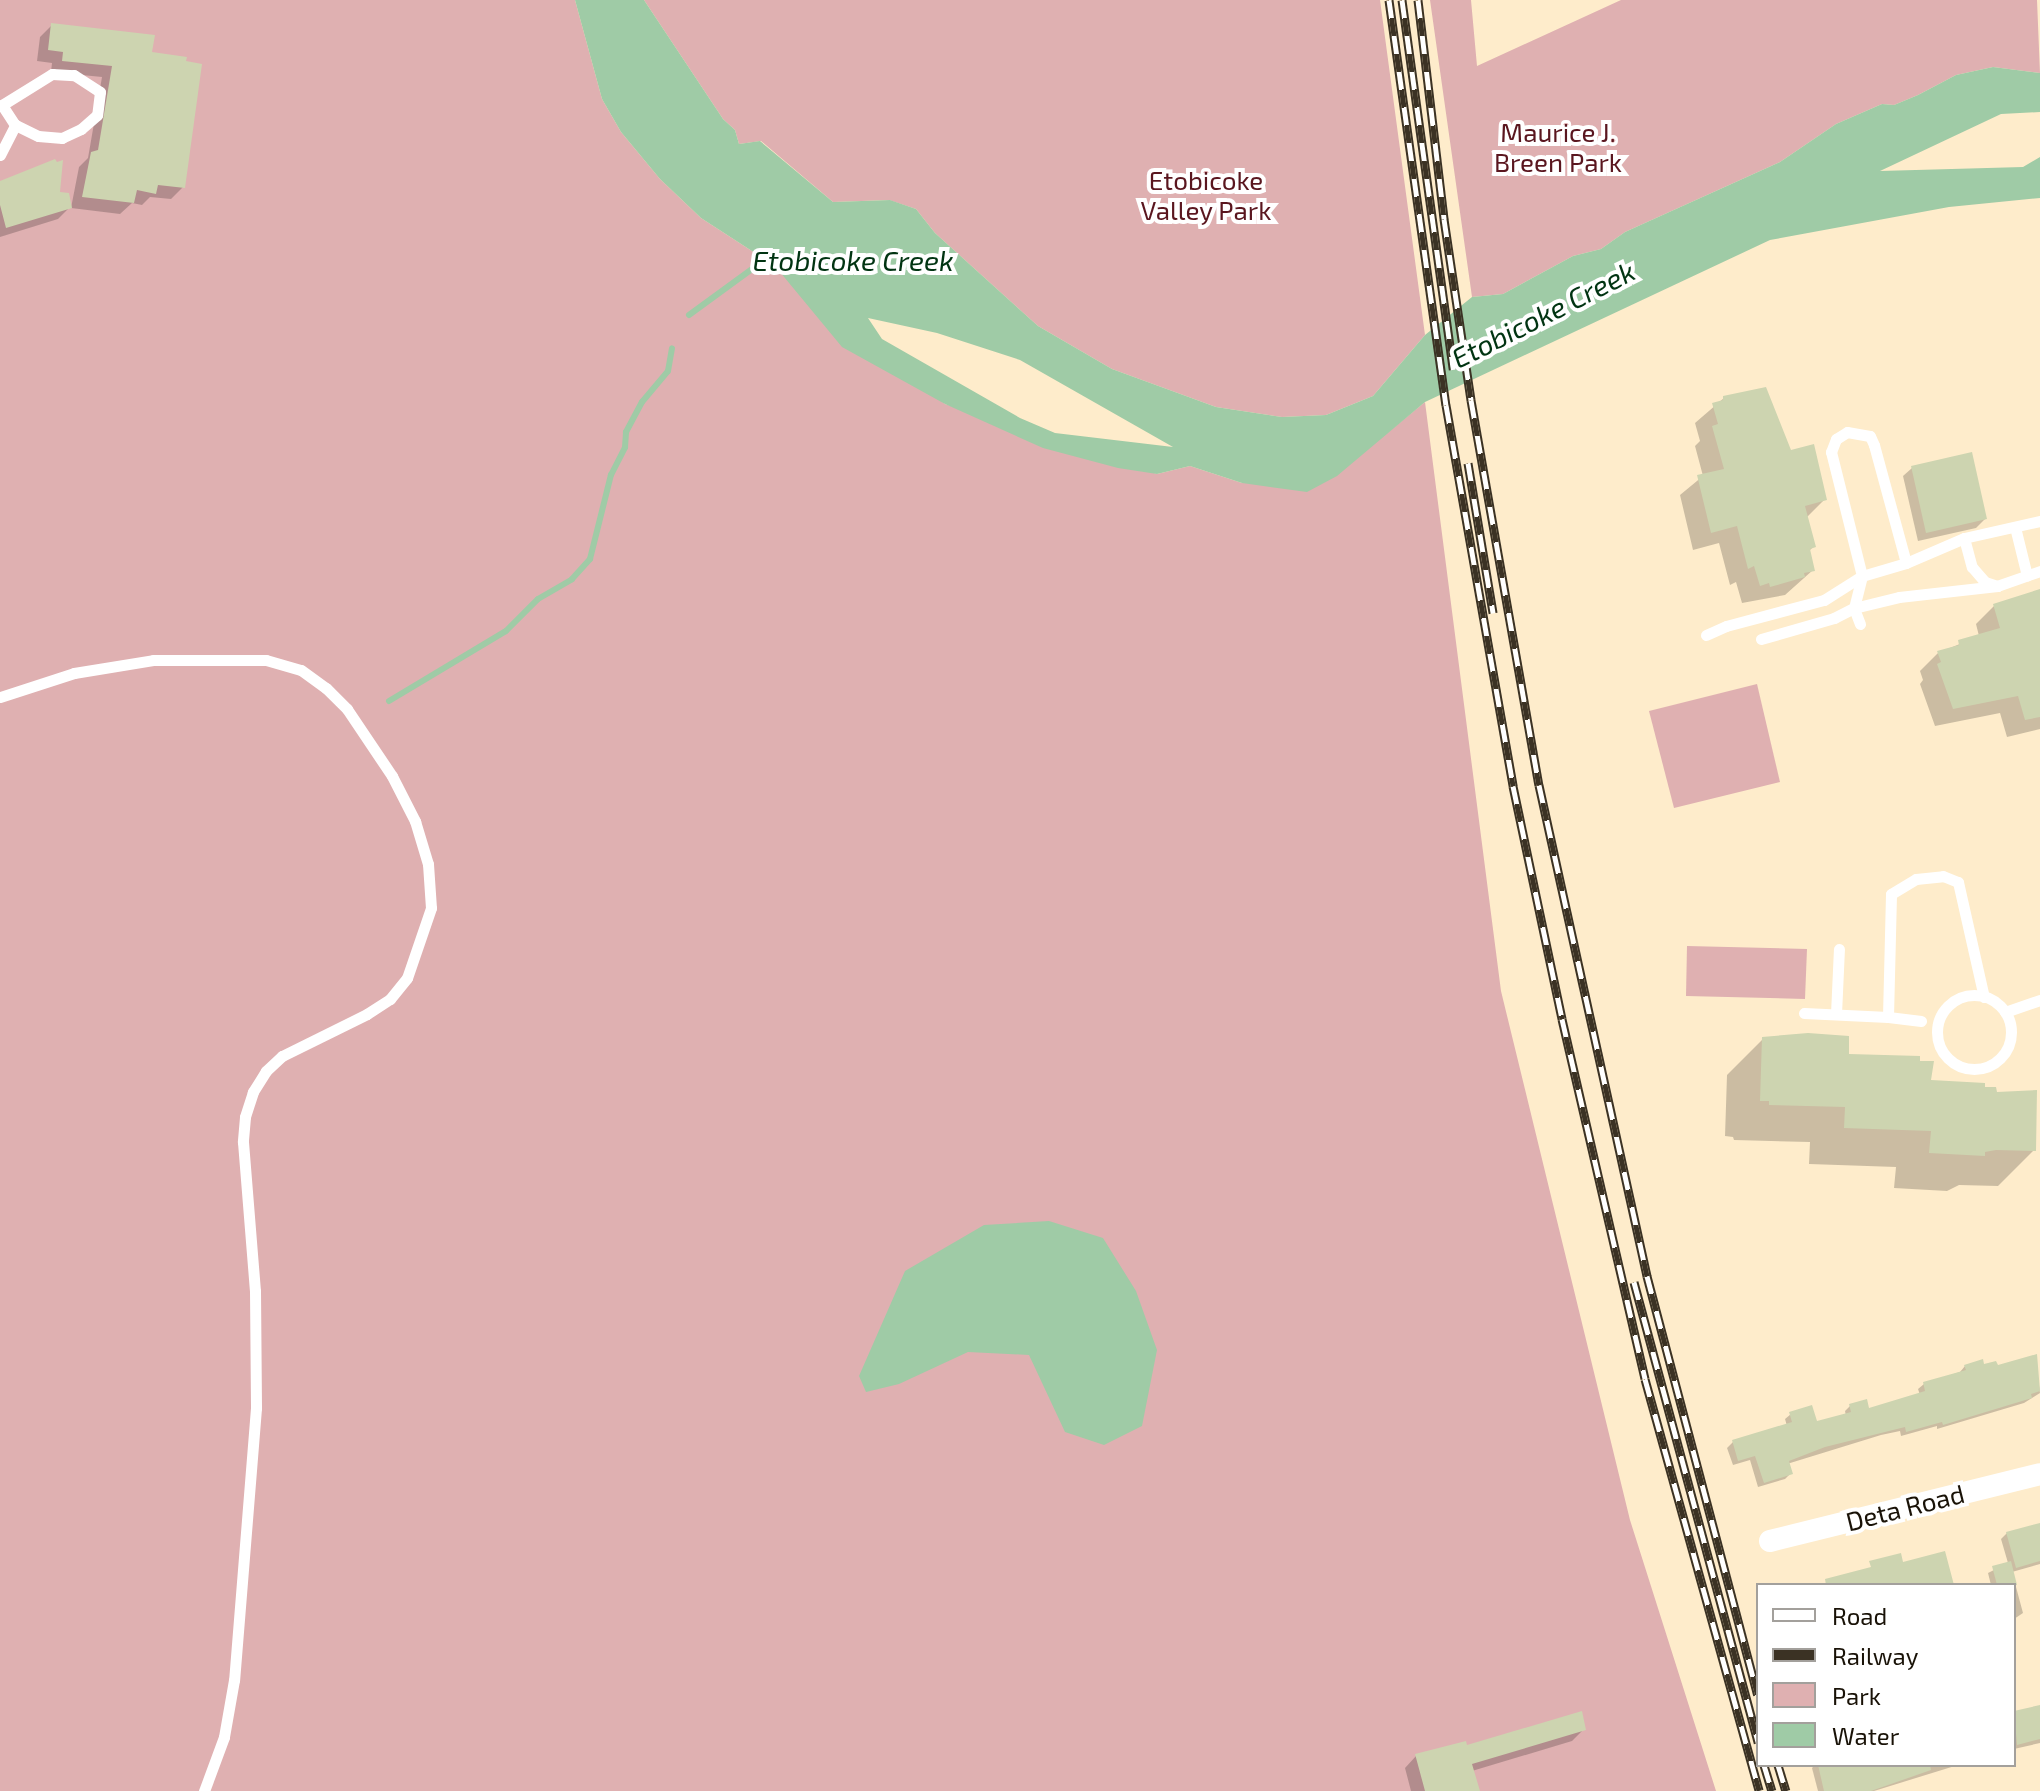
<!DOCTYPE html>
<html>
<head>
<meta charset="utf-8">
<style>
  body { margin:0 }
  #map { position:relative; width:2040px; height:1791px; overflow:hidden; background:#feeccb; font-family:"Exo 2",sans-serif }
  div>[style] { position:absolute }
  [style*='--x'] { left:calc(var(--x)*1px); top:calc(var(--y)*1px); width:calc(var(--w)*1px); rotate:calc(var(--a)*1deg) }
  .green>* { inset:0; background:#dfb0b1 }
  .water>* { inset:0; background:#9fcba6 }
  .shadow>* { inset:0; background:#0003 }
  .stream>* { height:6px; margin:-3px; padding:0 3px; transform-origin:3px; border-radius:3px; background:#9fcba6 }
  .building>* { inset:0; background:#cdd4b0 }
  .lane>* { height:11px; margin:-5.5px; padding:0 5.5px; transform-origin:5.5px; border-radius:5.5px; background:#fff }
  .lane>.ring { margin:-5.5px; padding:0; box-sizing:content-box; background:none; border:11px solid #fff; border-radius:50% }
  .street>* { height:22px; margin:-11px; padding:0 11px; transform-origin:11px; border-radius:11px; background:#fff }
  .rail>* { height:9px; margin-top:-4.5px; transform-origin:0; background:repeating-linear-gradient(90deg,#fff 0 18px,#3b3224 0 36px); box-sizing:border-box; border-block:2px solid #3b3224 }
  span { translate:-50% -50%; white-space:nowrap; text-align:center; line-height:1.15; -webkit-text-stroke:8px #fff; paint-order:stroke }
  .park-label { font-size:26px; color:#5a161f }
  .street-label { font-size:26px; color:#191207 }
  .water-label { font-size:28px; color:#013412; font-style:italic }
  .legend { position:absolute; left:1756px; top:1583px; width:260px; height:184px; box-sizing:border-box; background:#fff; border:2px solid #a3a09c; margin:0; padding:10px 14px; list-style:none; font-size:24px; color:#191207 }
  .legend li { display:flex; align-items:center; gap:16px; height:40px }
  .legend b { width:40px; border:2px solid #a3a09c }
</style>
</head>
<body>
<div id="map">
  <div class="green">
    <i style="clip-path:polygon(0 0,575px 0,602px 99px,621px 132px,660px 179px,701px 218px,775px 266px,799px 291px,945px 404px,1157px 474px,1190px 466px,1242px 483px,1386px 434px,1425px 402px,1501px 991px,1630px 1520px,1716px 1791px,0 1791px)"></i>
    <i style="clip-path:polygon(644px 0,1380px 0,1425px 335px,1373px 396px,1326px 415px,1282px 417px,1216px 407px,1112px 369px,1038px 326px,935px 233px,916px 209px,889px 200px,833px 202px,761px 141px,739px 144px,735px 130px,723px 119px)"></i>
    <i style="clip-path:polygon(1430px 0,1471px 0,1477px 66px,1621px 0,2037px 0,2040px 73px,1993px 67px,1956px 75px,1918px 95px,1894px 105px,1882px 104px,1836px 124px,1780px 162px,1625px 232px,1601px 249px,1573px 256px,1503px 294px,1472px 297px)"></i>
    <i style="clip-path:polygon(1757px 684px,1780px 782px,1674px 808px,1649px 711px)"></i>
    <i style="clip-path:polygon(1687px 946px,1807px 949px,1805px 999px,1686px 996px)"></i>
  </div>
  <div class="water">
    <i style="clip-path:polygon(evenodd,575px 0,644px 0,723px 119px,735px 130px,739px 144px,760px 141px,833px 202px,890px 200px,916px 209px,935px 233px,1038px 326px,1112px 369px,1216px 407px,1282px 417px,1326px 415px,1373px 396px,1425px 335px,1472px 297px,1503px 294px,1573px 256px,1601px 249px,1625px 232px,1780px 162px,1836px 124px,1882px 104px,1894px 105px,1918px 95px,1956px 75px,1993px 67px,2040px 73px,2040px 112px,2001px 114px,1880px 171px,2023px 167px,2040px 157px,2040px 198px,1949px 207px,1770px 240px,1425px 402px,1337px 476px,1307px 492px,1242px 483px,1190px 466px,1157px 474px,1118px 468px,1043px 448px,945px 404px,842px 347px,775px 266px,701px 218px,660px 179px,621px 132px,602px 99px,575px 0,868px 318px,937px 333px,1020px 360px,1173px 447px,1055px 433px,1020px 418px,882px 339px,868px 318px)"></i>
    <i style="clip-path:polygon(1049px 1221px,1103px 1238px,1136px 1291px,1157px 1350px,1142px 1426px,1104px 1445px,1065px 1432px,1029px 1355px,968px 1352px,899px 1384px,866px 1392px,859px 1376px,905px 1271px,984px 1225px)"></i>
  </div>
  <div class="shadow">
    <i style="clip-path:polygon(52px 25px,149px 54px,183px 187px,171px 199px,150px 197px,142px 205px,132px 203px,120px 214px,71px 208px,79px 167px,88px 158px,102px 77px,51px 72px,52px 63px,37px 61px,40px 37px)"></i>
    <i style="clip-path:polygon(0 184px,58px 194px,69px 208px,58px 219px,0 237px)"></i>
    <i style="clip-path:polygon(1724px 398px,1790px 453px,1825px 499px,1806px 518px,1814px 546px,1808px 552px,1813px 570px,1785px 595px,1742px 603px,1736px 582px,1730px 585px,1719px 543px,1693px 550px,1680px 495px,1703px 476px,1695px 446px,1700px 441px,1695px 423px)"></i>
    <i style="clip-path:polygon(1912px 468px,1985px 519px,1976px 528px,1918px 541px,1903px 476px)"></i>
    <i style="clip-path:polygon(2040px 591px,2040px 729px,2007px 737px,2000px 713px,1935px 726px,1920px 684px,1923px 680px,1920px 671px,1938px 653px,1979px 636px,1976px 624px,1994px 606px)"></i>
    <i style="clip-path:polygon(1763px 1039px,1847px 1056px,1929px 1082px,1984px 1089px,2034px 1150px,1998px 1186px,1959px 1185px,1947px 1191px,1894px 1188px,1896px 1167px,1809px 1164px,1810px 1142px,1734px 1140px,1733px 1137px,1725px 1136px,1727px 1075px)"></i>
    <i style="clip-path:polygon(2035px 1356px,2040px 1393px,2024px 1403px,1937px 1429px,1937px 1426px,1901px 1436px,1900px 1431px,1881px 1435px,1787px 1464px,1790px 1474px,1785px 1479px,1758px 1487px,1750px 1460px,1733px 1465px,1727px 1448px,1733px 1442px,1787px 1426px,1785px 1419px,1791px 1414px,1816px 1424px,1846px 1416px,1845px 1411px,1850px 1406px,1867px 1410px,1920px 1395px,1918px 1389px,1924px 1384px,1960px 1372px,1965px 1366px,1996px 1367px)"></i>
    <i style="clip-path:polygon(2040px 1525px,2040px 1564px,2012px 1572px,2023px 1613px,2014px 1619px,2014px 1585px,1991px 1585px,1988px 1573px,2008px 1563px,2001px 1539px,2007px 1533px)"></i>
    <i style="clip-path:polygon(2040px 1706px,2040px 1743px,2014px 1749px,2014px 1713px)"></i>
    <i style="clip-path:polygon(1584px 1729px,1572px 1741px,1472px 1771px,1477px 1791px,1411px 1791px,1405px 1768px,1416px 1756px)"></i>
    <i style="clip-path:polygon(1815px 1765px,1958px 1765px,1874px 1791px,1818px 1791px,1812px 1768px)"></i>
  </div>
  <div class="stream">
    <i style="--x:689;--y:315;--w:100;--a:-36.1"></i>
    <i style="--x:389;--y:701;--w:136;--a:-30.9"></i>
    <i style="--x:506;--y:631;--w:45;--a:-45"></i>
    <i style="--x:538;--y:599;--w:39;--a:-30"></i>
    <i style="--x:572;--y:579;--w:27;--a:-48"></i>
    <i style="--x:590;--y:559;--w:87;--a:-76"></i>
    <i style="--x:611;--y:475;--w:31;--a:-63"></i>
    <i style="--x:625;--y:447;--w:15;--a:-86"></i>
    <i style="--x:626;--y:432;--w:34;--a:-62"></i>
    <i style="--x:642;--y:402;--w:40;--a:-50"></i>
    <i style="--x:668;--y:371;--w:23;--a:-80"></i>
  </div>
  <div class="building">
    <i style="clip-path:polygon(51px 23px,155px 35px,152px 52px,187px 57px,186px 61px,202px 64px,185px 188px,158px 185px,156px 194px,137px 190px,134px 203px,82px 197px,91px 152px,98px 150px,112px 66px,62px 61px,63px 52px,48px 50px)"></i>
    <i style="clip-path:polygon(55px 159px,57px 162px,63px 160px,60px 192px,69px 193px,72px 208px,6px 228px,0 205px,0 181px)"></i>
    <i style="clip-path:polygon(1766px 387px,1791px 450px,1814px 444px,1827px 500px,1805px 506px,1816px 547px,1810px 549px,1815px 571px,1804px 573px,1805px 577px,1770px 587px,1769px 583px,1760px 586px,1754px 566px,1748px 569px,1737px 526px,1711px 533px,1697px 475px,1724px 469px,1712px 426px,1718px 424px,1712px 403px,1723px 400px,1723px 396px)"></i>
    <i style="clip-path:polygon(1972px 452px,1987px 519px,1926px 533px,1911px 466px)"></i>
    <i style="clip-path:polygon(2040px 589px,2040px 717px,2025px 720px,2018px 696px,1953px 709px,1937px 664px,1941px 662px,1937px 651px,1959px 645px,1958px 640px,2000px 628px,1993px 604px)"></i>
    <i style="clip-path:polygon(1808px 1033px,1849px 1036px,1849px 1054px,1920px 1056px,1920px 1061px,1934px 1061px,1931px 1080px,1985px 1083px,1985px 1087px,1996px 1087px,1997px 1092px,2037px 1090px,2036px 1151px,1996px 1150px,1985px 1152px,1985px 1156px,1929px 1153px,1931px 1131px,1844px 1128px,1845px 1107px,1769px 1105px,1769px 1101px,1760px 1101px,1762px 1037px)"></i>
    <i style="clip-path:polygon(2037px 1354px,2040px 1391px,2031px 1394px,2032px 1398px,1943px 1425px,1942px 1422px,1906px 1432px,1905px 1427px,1825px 1447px,1789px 1461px,1793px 1474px,1764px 1483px,1755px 1456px,1738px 1461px,1732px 1440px,1792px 1422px,1789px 1412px,1812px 1405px,1817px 1421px,1851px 1412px,1849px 1404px,1867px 1399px,1869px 1408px,1925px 1391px,1923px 1382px,1966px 1370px,1964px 1365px,1983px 1359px,1984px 1364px,1996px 1361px,1998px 1365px)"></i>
    <i style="clip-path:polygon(2040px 1523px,2040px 1561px,2016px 1568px,2006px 1532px)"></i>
    <i style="clip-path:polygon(1945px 1551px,1954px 1585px,1826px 1585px,1825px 1579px,1871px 1567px,1869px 1561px,1901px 1553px,1903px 1562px)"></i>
    <i style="clip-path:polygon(2011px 1561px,2017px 1585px,1997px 1585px,1992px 1566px)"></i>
    <i style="clip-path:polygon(2040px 1705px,2040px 1739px,2017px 1745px,2014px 1711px)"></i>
    <i style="clip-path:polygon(1582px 1711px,1586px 1730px,1472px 1764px,1480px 1791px,1425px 1791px,1415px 1754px,1466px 1741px,1467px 1745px)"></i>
    <i style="clip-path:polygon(1818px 1765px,1930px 1765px,1931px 1770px,1871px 1791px,1824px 1791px)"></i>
  </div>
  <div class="lane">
    <i style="--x:52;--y:74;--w:22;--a:3"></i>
    <i style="--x:74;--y:75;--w:31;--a:33"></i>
    <i style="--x:100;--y:92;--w:23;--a:97"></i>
    <i style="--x:97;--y:115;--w:21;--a:139"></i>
    <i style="--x:81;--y:129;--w:21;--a:155"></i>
    <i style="--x:62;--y:138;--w:24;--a:-175"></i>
    <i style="--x:38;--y:136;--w:25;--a:-154"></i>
    <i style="--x:15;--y:125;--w:24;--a:-123"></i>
    <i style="--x:2;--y:105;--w:59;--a:-31.8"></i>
    <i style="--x:0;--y:155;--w:34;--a:-63"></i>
    <i style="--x:2015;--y:527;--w:50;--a:76.2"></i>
    <i style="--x:1964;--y:538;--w:30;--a:75"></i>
    <i style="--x:1972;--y:567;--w:20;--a:49"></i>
    <i style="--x:1985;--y:582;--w:13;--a:18"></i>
    <i style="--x:1997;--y:586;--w:46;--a:-19.2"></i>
    <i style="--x:1860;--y:624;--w:17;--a:-111"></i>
    <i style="--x:1854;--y:608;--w:46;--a:-13.7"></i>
    <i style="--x:1899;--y:597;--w:99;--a:-6.4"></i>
    <i style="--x:1706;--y:635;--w:22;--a:-24"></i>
    <i style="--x:1726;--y:626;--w:101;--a:-14.9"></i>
    <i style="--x:1824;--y:600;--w:45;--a:-32.3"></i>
    <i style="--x:1862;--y:576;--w:46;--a:-16.5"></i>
    <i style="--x:1906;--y:563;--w:63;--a:-23.3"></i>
    <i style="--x:1964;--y:538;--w:78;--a:-12.6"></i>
    <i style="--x:1761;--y:639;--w:76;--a:-16"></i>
    <i style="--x:1834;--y:618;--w:22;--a:-27"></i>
    <i style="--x:1854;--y:608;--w:33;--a:-76"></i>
    <i style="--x:1862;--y:576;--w:128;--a:-104"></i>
    <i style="--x:1831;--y:452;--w:14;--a:-69"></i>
    <i style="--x:1836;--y:439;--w:13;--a:-32"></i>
    <i style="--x:1847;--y:432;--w:23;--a:10"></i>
    <i style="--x:1870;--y:436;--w:10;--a:66"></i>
    <i style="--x:1874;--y:445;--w:122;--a:74.8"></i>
    <i style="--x:0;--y:697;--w:78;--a:-18"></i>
    <i style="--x:74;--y:673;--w:80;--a:-9.3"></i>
    <i style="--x:153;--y:660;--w:113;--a:0"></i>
    <i style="--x:266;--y:660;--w:36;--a:16"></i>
    <i style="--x:301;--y:670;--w:31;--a:36"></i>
    <i style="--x:326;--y:688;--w:30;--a:45"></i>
    <i style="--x:347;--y:709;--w:81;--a:56.1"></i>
    <i style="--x:392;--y:776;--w:51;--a:62.9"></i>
    <i style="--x:415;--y:821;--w:45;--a:73.2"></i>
    <i style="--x:428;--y:864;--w:44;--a:86.1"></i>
    <i style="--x:431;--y:908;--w:74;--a:108.9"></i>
    <i style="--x:407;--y:978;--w:27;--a:129"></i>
    <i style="--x:390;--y:999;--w:27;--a:147"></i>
    <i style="--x:367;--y:1014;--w:95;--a:153.7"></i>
    <i style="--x:282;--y:1056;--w:22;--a:137"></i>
    <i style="--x:266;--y:1071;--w:25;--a:122"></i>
    <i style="--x:253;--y:1092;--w:26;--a:108"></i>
    <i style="--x:245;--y:1117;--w:25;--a:95"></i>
    <i style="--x:243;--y:1142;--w:149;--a:85.4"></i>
    <i style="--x:255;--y:1291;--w:117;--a:89.5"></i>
    <i style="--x:256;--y:1408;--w:273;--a:94.6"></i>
    <i style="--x:234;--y:1680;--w:58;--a:100"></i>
    <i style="--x:224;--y:1737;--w:58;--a:110.3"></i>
    <i class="ring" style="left:1937px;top:995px;width:63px;height:63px"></i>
    <i style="--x:2005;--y:1012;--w:37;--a:-19"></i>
    <i style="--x:1804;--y:1013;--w:84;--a:2.7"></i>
    <i style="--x:1836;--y:1014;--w:65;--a:-87.4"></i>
    <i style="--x:1921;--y:1021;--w:33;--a:-173"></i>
    <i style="--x:1888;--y:1017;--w:123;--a:-88.6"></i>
    <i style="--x:1891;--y:894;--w:29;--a:-31"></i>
    <i style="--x:1916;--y:879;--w:27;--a:-6"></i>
    <i style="--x:1943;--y:876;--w:16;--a:22"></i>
    <i style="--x:1958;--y:882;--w:118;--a:77.3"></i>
  </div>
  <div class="street">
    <i style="--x:1770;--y:1541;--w:278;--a:-13.9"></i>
  </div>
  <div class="rail">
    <i style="--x:1389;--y:0;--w:409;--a:82"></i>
    <i style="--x:1446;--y:405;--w:387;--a:80"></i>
    <i style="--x:1513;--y:786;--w:238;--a:78.1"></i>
    <i style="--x:1562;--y:1019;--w:369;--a:77"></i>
    <i style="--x:1645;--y:1379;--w:427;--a:74.5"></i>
    <i style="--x:1402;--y:0;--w:373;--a:82.1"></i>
    <i style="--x:1418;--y:0;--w:221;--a:83.2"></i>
    <i style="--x:1444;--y:219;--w:183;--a:81.5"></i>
    <i style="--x:1471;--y:400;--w:391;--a:80"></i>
    <i style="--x:1539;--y:785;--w:503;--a:77.59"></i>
    <i style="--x:1647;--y:1276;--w:433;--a:75.2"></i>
    <i style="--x:1468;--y:463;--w:152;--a:80.5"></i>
    <i style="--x:1634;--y:1282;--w:477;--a:74.9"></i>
    <i style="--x:1764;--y:1765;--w:27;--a:73"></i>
    <i style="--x:1778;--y:1765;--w:27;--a:73"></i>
  </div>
  <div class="park-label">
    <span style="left:1558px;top:147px">Maurice J.<br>Breen Park</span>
    <span style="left:1206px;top:195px">Etobicoke<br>Valley Park</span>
  </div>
  <div class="street-label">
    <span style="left:1905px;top:1507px;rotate:-14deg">Deta Road</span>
  </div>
  <div class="water-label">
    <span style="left:853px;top:260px">Etobicoke Creek</span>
    <span style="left:1543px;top:314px;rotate:-27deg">Etobicoke Creek</span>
  </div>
  <ul class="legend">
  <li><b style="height:10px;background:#fff"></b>Road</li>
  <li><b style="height:10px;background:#3b3224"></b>Railway</li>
  <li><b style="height:22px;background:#dfb0b1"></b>Park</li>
  <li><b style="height:22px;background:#9fcba6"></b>Water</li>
  </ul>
</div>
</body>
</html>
